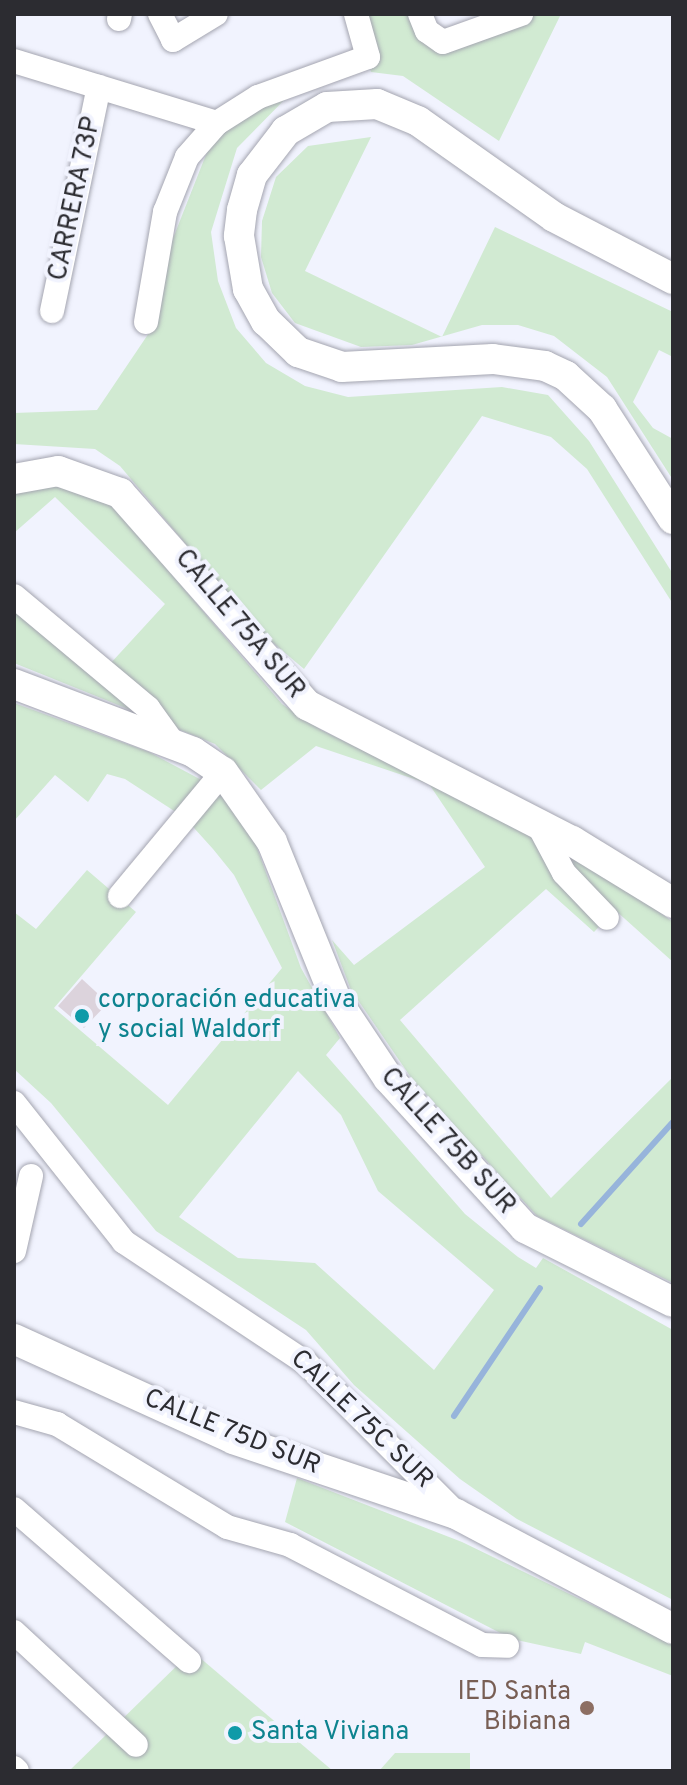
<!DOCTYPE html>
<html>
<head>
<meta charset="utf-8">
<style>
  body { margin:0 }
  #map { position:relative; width:687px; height:1785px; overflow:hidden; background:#f1f3fe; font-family:Overpass,sans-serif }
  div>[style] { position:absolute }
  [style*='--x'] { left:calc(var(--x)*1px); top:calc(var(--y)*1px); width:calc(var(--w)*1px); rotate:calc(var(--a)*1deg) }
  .green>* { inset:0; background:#d1ead2 }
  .stream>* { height:6px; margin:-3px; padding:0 3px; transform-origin:3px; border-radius:3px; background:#97b4db }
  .building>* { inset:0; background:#dcd3dc }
  .roads { filter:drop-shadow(0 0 2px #a4a5b0) drop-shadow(0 0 2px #a4a5b0) }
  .minor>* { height:24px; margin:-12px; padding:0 12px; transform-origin:12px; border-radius:12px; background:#fff }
  .tertiary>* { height:30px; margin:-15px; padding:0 15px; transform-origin:15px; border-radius:15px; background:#fff }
  .dots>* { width:22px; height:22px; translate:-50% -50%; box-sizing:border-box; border:4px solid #f1f3fe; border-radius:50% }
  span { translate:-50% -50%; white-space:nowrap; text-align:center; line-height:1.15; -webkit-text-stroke:8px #f1f3fe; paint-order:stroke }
  .street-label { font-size:26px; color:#2c2c31 }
  .culture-label { font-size:26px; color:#0d838f }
  .left { translate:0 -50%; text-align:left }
  .education-label { font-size:26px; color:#785e54 }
  .right { translate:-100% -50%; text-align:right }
  .frame { position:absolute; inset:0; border:16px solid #2c2c31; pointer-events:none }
</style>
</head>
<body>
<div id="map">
  <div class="green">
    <i style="clip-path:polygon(355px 14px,432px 14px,446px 49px,538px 14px,561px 14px,499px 141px,403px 76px,371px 72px)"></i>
    <i style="clip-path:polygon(294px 90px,237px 148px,211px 232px,218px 281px,236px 328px,266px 363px,305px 386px,348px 397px,502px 387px,548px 395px,589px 441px,673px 574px,673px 604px,587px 469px,551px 437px,482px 416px,304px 669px,258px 630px,120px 466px,95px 449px,14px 444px,14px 413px,97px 410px,155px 324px,168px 251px,211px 142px,250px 108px)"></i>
    <i style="clip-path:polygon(371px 137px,305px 271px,442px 337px,495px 227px,673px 312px,673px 357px,659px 350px,633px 402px,653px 428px,673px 439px,673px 480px,607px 377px,554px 336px,518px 325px,482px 325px,412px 345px,361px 347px,295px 323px,272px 293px,261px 257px,262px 221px,276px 177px,308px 146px)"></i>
    <i style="clip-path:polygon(42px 482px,106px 497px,282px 704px,321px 730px,577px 854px,673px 922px,673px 962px,615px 910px,594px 932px,546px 889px,400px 1020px,551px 1198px,673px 1077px,673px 1283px,537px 1216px,412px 1079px,351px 990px,332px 940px,354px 965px,485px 867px,429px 784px,316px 746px,261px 790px,215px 744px,14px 663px,14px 587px,109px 665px,165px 604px,55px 497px,14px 533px,14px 495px)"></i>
    <i style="clip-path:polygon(evenodd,14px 703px,149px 752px,224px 792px,249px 826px,301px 968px,340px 1038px,326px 1055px,465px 1214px,518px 1257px,536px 1268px,543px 1258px,673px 1330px,673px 1600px,517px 1519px,460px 1479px,354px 1385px,306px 1330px,156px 1231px,51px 1103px,14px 1069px,14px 912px,36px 929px,87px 870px,136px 912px,54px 1008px,168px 1105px,282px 968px,234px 875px,213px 849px,185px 818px,125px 779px,107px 774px,88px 802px,55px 775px,14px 821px,14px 703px,298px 1071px,341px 1115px,378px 1191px,494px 1290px,434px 1370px,315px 1263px,238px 1258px,179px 1217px,298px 1071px)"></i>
    <i style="clip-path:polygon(297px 1478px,462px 1542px,673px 1644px,673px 1676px,585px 1642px,581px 1654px,512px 1639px,285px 1522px)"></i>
    <i style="clip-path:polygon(192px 1651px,333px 1771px,69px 1771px)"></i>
    <i style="clip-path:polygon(395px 1753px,470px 1753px,470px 1771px,379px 1771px)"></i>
  </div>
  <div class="stream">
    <i style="--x:581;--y:1224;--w:137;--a:-48"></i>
    <i style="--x:454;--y:1416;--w:154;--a:-56.1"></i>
  </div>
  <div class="building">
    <i style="clip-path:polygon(82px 979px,108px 1003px,84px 1028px,58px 1006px)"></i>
  </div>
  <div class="roads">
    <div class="minor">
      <i style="--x:160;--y:14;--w:29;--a:63"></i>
      <i style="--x:173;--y:40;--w:50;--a:-31.2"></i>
      <i style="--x:420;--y:14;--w:18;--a:68"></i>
      <i style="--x:427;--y:31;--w:19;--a:35"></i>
      <i style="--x:443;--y:42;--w:83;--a:-19.7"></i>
      <i style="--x:119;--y:19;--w:5;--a:-79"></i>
      <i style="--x:14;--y:61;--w:212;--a:17"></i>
      <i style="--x:52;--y:311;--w:229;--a:-78.2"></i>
      <i style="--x:146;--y:322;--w:112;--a:-80.2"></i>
      <i style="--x:165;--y:212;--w:59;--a:-68.2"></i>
      <i style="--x:187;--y:157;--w:45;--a:-48.6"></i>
      <i style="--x:217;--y:123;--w:49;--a:-32.4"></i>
      <i style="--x:258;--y:97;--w:117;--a:-20"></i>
      <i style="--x:368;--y:57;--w:45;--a:-105.6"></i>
      <i style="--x:14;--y:596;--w:175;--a:39.9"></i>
      <i style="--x:148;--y:708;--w:44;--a:54.2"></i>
      <i style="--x:538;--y:824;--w:55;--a:62"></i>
      <i style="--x:564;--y:873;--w:62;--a:46.3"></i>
      <i style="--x:120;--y:896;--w:161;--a:-50.3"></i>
      <i style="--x:14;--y:1103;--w:177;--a:51.6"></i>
      <i style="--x:124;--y:1242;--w:219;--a:33.6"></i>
      <i style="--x:306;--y:1363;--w:211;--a:45"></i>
      <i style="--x:14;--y:1251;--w:77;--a:-77.2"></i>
      <i style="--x:14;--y:1412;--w:45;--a:15.6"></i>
      <i style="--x:57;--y:1424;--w:199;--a:31.2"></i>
      <i style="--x:227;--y:1527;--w:66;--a:15.9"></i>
      <i style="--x:290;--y:1545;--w:216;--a:27.5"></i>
      <i style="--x:482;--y:1645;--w:25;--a:2"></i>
      <i style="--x:14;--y:1509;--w:232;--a:41"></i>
      <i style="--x:14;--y:1632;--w:166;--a:42.8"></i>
      <i style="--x:14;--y:1768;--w:4;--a:45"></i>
    </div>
    <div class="tertiary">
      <i style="--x:673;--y:279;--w:134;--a:-152.5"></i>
      <i style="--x:554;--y:217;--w:166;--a:-144.8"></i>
      <i style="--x:418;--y:121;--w:44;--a:-157.5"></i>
      <i style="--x:377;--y:104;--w:50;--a:176.6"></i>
      <i style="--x:327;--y:107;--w:48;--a:149.7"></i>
      <i style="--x:286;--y:131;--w:56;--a:127.7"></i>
      <i style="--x:252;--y:175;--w:36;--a:106"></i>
      <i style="--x:242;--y:210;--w:26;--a:97"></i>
      <i style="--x:239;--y:236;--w:54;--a:80.4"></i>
      <i style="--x:248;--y:289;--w:37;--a:61"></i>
      <i style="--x:266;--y:321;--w:45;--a:44.1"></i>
      <i style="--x:298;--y:352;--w:46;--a:18.8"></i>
      <i style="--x:342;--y:367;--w:151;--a:-3"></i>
      <i style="--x:493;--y:359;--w:52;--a:7.7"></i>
      <i style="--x:545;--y:366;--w:23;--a:25"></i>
      <i style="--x:566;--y:376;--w:49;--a:42.5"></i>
      <i style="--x:602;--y:409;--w:131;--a:57.2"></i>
      <i style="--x:14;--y:479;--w:45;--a:-10.3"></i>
      <i style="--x:58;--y:471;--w:66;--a:19.5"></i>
      <i style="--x:120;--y:493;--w:283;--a:48.6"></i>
      <i style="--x:307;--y:705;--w:298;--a:27.2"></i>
      <i style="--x:572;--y:841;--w:119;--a:31.5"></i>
      <i style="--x:14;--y:684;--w:191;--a:20.8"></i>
      <i style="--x:193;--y:752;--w:36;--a:34"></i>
      <i style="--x:223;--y:772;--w:85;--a:55"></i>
      <i style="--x:272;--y:842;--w:170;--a:67.9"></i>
      <i style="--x:336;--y:1000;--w:94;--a:56.3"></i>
      <i style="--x:388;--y:1078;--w:203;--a:47.6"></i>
      <i style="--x:525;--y:1228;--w:165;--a:26.6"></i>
      <i style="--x:14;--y:1339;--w:241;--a:24.5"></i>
      <i style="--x:233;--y:1439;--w:235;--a:18.6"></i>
      <i style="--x:456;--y:1514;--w:246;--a:27.9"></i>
    </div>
  </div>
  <div class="dots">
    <i style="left:82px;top:1016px;background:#0f9aa8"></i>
    <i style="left:587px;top:1708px;background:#8d6e63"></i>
    <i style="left:235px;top:1733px;background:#0f9aa8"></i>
  </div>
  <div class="street-label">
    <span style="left:76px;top:199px;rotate:-78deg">CARRERA 73P</span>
    <span style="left:239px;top:625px;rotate:50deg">CALLE 75A SUR</span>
    <span style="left:447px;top:1142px;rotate:48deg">CALLE 75B SUR</span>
    <span style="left:361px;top:1420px;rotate:44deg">CALLE 75C SUR</span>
    <span style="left:232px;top:1433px;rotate:22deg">CALLE 75D SUR</span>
  </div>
  <div class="culture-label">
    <span class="left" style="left:98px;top:1016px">corporación educativa<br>y social Waldorf</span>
    <span class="left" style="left:251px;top:1733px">Santa Viviana</span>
  </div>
  <div class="education-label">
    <span class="right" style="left:571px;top:1708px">IED Santa<br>Bibiana</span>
  </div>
  <div class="frame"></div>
</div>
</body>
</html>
